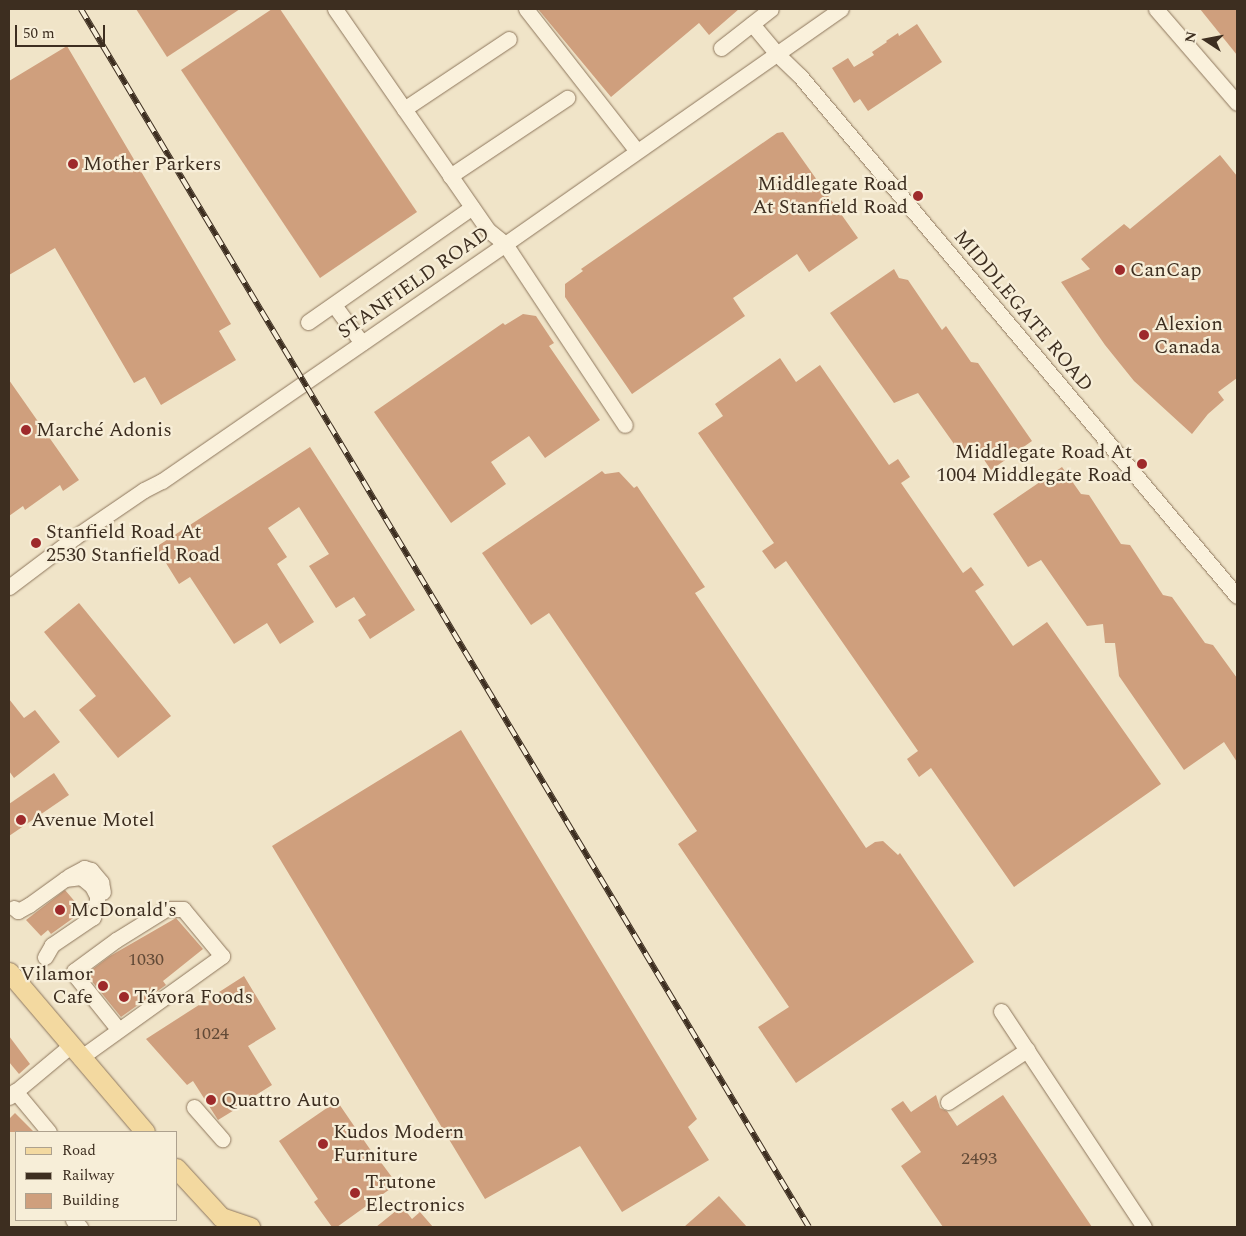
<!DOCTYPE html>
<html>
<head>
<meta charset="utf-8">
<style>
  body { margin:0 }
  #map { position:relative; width:1246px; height:1236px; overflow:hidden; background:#f0e4c8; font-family:Spectral,serif }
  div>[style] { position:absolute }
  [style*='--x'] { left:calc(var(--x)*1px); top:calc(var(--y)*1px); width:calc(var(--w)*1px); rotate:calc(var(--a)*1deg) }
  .building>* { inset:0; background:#cf9f7d }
  .roads { filter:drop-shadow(0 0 1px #8d765c) drop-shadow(0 0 1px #8d765c) }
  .minor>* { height:15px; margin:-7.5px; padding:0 7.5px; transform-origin:7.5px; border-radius:7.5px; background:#faf1dc }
  .major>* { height:19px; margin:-9.5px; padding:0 9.5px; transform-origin:9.5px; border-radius:9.5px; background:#f3d9a0 }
  .rail>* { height:5.5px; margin-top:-2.75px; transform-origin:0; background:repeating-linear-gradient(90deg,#f7eed8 0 11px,#3d2e20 0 22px); box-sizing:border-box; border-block:1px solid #3d2e20 }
  .dots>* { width:14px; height:14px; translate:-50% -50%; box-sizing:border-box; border:2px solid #f7eed8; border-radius:50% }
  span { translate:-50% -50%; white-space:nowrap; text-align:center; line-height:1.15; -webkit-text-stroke:4.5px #f7eed8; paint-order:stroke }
  .number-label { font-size:18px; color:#624a37 }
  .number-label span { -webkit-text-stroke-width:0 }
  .poi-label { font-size:20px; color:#3d2e20 }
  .left { translate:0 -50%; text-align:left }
  .right { translate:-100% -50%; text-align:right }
  .street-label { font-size:20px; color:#3d2e20 }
  .frame { position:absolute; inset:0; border:10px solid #3d2e20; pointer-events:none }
  .legend { position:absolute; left:15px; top:1131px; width:162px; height:90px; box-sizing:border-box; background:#f7eed8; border:1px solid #ada18e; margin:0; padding:6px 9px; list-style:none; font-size:15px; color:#3d2e20 }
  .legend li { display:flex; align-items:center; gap:10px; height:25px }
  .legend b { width:25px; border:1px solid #ada18e }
  .north { position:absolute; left:1181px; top:15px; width:50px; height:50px; -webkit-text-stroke:4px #f7eed8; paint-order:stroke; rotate:281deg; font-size:14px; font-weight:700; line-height:20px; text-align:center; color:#3d2e20 }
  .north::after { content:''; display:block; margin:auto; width:18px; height:22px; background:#3d2e20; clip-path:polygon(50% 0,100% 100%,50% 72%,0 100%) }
  .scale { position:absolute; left:15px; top:25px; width:90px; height:22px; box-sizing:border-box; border:2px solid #3d2e20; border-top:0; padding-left:6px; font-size:15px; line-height:18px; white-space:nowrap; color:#3d2e20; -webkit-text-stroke:4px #f7eed8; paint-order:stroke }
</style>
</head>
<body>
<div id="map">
  <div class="building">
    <i style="clip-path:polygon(136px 9px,240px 9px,167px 57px)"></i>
    <i style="clip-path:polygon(272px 9px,280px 9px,417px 212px,320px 278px,181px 70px)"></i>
    <i style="clip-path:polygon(538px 9px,739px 9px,709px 35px,699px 23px,611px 97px)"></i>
    <i style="clip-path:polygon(1200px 9px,1237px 9px,1237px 55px)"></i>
    <i style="clip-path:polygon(917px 24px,942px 62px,868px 111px,860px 99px,854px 103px,832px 68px,848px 58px,854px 67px,874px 55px,872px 52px,887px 42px,886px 41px,898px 33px,899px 36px)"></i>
    <i style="clip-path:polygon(67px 46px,231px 324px,219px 331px,236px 360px,161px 405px,145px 377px,134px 383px,55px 248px,9px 275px,9px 81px)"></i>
    <i style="clip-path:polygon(783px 132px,858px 238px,809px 272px,797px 254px,733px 298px,745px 316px,632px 394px,565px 297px,565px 284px,583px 271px,581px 269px,777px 133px)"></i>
    <i style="clip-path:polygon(1220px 155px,1237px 176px,1237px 378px,1218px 392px,1224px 400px,1208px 414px,1192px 434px,1134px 381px,1105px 345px,1061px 282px,1090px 269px,1081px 259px,1124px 224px,1130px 229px)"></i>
    <i style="clip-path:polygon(894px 269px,899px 278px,908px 280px,942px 330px,946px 326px,971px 362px,978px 363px,1032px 441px,991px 470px,974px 445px,959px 451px,918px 393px,894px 403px,830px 313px)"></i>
    <i style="clip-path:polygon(523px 314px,536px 316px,554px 343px,549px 346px,600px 420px,545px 458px,529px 436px,491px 462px,506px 484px,451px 523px,374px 412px,503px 323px,505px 325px)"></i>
    <i style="clip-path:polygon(780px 358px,796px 382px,820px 365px,889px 465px,898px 459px,910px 477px,901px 483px,963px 573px,971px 567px,984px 585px,975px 591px,1013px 646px,1047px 622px,1161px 784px,1014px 887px,931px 768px,919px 777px,907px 759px,918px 751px,786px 561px,775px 569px,762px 551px,774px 543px,698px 433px,723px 416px,715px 404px)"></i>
    <i style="clip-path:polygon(9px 380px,79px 480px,63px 491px,60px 485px,25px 510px,23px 506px,9px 516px)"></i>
    <i style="clip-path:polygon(310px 447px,415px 610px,370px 639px,358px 620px,366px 615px,354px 597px,336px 608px,309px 566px,329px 554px,299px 507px,268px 528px,287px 557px,277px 564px,314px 622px,280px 644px,267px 623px,234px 644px,190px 577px,179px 584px,156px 547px)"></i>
    <i style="clip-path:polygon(1062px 467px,1081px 494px,1089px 495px,1121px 544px,1130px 545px,1163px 595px,1172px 597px,1205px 643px,1213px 645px,1237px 678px,1237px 762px,1224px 742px,1184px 770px,1119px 676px,1115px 643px,1105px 643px,1103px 624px,1087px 626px,1041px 560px,1028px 567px,993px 514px)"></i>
    <i style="clip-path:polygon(602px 471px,605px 474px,619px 472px,634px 488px,637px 486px,705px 587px,695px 593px,866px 848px,875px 842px,883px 841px,898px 855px,900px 853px,974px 962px,796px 1083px,758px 1027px,789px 1007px,678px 844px,697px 831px,549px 613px,531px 625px,482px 553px)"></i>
    <i style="clip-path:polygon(79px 603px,171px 716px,118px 758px,79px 710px,96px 696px,44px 632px)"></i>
    <i style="clip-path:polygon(9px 699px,24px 718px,35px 710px,60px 742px,14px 778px,9px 771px)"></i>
    <i style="clip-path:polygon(461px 730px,697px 1119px,688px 1127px,709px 1160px,622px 1212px,580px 1146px,485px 1199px,272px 846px)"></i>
    <i style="clip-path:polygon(54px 773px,69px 795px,9px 836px,9px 804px)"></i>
    <i style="clip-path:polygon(65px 890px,83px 911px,51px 934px,48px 930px,41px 936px,26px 920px)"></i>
    <i style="clip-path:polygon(176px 918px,203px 949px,163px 981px,166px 985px,121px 1017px,86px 974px,110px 956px)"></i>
    <i style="clip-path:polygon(244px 976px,276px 1029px,248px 1046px,272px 1085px,248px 1100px,249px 1101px,218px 1120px,193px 1081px,187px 1085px,146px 1039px)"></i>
    <i style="clip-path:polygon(9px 1036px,30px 1064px,19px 1074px,9px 1062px)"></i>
    <i style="clip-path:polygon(936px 1095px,940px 1108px,947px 1111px,957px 1126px,1003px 1095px,1092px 1227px,943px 1227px,901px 1166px,921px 1152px,891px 1109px,903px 1101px,911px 1112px)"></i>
    <i style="clip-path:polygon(337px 1101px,376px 1158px,377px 1157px,397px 1184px,337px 1227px,332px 1227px,314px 1202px,318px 1199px,279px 1141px)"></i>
    <i style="clip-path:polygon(15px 1113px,34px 1132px,9px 1132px,9px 1119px)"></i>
    <i style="clip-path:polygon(719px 1196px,747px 1227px,684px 1227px)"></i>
    <i style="clip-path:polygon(402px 1206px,412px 1219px,420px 1212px,433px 1227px,376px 1227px)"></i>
  </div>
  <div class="roads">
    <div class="minor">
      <i style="--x:335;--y:9;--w:269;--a:55.3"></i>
      <i style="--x:488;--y:230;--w:22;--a:39"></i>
      <i style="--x:505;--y:244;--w:217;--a:56.5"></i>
      <i style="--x:526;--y:9;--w:180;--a:52"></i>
      <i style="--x:1156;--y:9;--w:124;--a:49.2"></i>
      <i style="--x:752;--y:24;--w:38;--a:50"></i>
      <i style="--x:776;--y:53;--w:33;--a:44"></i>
      <i style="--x:800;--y:76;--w:679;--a:49.96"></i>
      <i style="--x:721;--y:48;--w:63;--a:-38"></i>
      <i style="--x:404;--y:109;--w:126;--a:-33.7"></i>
      <i style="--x:450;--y:176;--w:141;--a:-33.7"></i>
      <i style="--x:334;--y:305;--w:47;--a:53.6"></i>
      <i style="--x:308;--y:322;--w:200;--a:-35"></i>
      <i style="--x:9;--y:587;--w:83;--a:-37.1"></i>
      <i style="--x:75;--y:537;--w:83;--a:-34.3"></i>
      <i style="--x:144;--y:490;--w:20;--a:-27"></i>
      <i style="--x:162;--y:481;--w:417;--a:-34.6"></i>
      <i style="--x:505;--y:244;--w:410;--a:-35"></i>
      <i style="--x:69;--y:876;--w:17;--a:-28"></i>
      <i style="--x:84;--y:868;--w:7;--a:16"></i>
      <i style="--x:91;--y:870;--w:16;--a:50"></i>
      <i style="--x:101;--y:882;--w:10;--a:79"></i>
      <i style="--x:14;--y:908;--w:5;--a:37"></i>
      <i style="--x:18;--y:911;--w:13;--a:-29"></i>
      <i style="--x:29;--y:905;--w:44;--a:-35.8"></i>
      <i style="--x:65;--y:879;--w:16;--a:-7"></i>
      <i style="--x:81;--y:877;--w:14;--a:39"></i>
      <i style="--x:92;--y:886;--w:11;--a:63"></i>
      <i style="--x:97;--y:896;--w:7;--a:90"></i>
      <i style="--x:97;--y:903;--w:15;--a:106"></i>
      <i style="--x:93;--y:917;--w:50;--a:145.7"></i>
      <i style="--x:52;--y:945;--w:14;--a:120"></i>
      <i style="--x:1001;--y:1011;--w:259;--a:56.5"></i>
      <i style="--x:80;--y:1058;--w:175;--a:-35.7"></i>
      <i style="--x:222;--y:956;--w:61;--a:-129.7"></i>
      <i style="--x:183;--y:909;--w:17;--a:180"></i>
      <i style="--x:166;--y:909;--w:59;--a:148.2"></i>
      <i style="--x:116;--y:940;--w:52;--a:143.6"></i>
      <i style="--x:74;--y:971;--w:3;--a:90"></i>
      <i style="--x:74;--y:974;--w:70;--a:51.3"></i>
      <i style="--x:15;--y:1091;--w:53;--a:50.3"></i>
      <i style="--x:9;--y:1097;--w:80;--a:-39.9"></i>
      <i style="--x:948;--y:1102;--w:95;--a:-33.4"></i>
      <i style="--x:194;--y:1107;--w:43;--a:48.8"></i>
      <i style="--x:73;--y:1220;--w:10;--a:45"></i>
    </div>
    <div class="major">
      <i style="--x:9;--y:972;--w:210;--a:49.6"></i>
      <i style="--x:176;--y:1168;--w:67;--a:47.4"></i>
      <i style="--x:221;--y:1217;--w:31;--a:19"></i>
    </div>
  </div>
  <div class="rail">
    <i style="--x:81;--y:9;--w:1419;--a:59.13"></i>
  </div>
  <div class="dots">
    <i style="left:73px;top:164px;background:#9e2a2b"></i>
    <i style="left:918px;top:196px;background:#9e2a2b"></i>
    <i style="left:1120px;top:270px;background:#9e2a2b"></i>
    <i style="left:1144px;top:335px;background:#9e2a2b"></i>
    <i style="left:26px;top:430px;background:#9e2a2b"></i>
    <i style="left:1142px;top:464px;background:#9e2a2b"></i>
    <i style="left:36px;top:543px;background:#9e2a2b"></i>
    <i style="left:21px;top:820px;background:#9e2a2b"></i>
    <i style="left:60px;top:910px;background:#9e2a2b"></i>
    <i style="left:103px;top:986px;background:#9e2a2b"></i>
    <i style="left:124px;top:997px;background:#9e2a2b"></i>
    <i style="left:211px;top:1100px;background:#9e2a2b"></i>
    <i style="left:323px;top:1144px;background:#9e2a2b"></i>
    <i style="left:355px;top:1193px;background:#9e2a2b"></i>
  </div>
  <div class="number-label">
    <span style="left:146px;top:960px">1030</span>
    <span style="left:211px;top:1034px">1024</span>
    <span style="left:979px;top:1159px">2493</span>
  </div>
  <div class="poi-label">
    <span class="left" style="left:83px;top:164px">Mother Parkers</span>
    <span class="right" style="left:908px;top:196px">Middlegate Road<br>At Stanfield Road</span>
    <span class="left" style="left:1130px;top:270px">CanCap</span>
    <span class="left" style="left:1154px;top:336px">Alexion<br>Canada</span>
    <span class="left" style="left:36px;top:430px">Marché Adonis</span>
    <span class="right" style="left:1132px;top:464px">Middlegate Road At<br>1004 Middlegate Road</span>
    <span class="left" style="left:46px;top:544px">Stanfield Road At<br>2530 Stanfield Road</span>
    <span class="left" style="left:31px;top:820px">Avenue Motel</span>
    <span class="left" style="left:70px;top:910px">McDonald's</span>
    <span class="right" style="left:93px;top:986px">Vilamor<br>Cafe</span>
    <span class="left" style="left:134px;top:997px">Távora Foods</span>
    <span class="left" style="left:221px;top:1100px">Quattro Auto</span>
    <span class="left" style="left:333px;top:1144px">Kudos Modern<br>Furniture</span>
    <span class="left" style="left:365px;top:1194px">Trutone<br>Electronics</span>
  </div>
  <div class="street-label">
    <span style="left:414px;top:283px;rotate:-35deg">STANFIELD ROAD</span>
    <span style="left:1023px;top:311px;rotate:50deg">MIDDLEGATE ROAD</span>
  </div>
  <div class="frame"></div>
  <ul class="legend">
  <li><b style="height:6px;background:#f3d9a0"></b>Road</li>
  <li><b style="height:6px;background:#3d2e20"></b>Railway</li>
  <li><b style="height:14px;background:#cf9f7d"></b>Building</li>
  </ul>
  <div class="north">N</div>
  <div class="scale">50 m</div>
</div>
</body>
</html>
